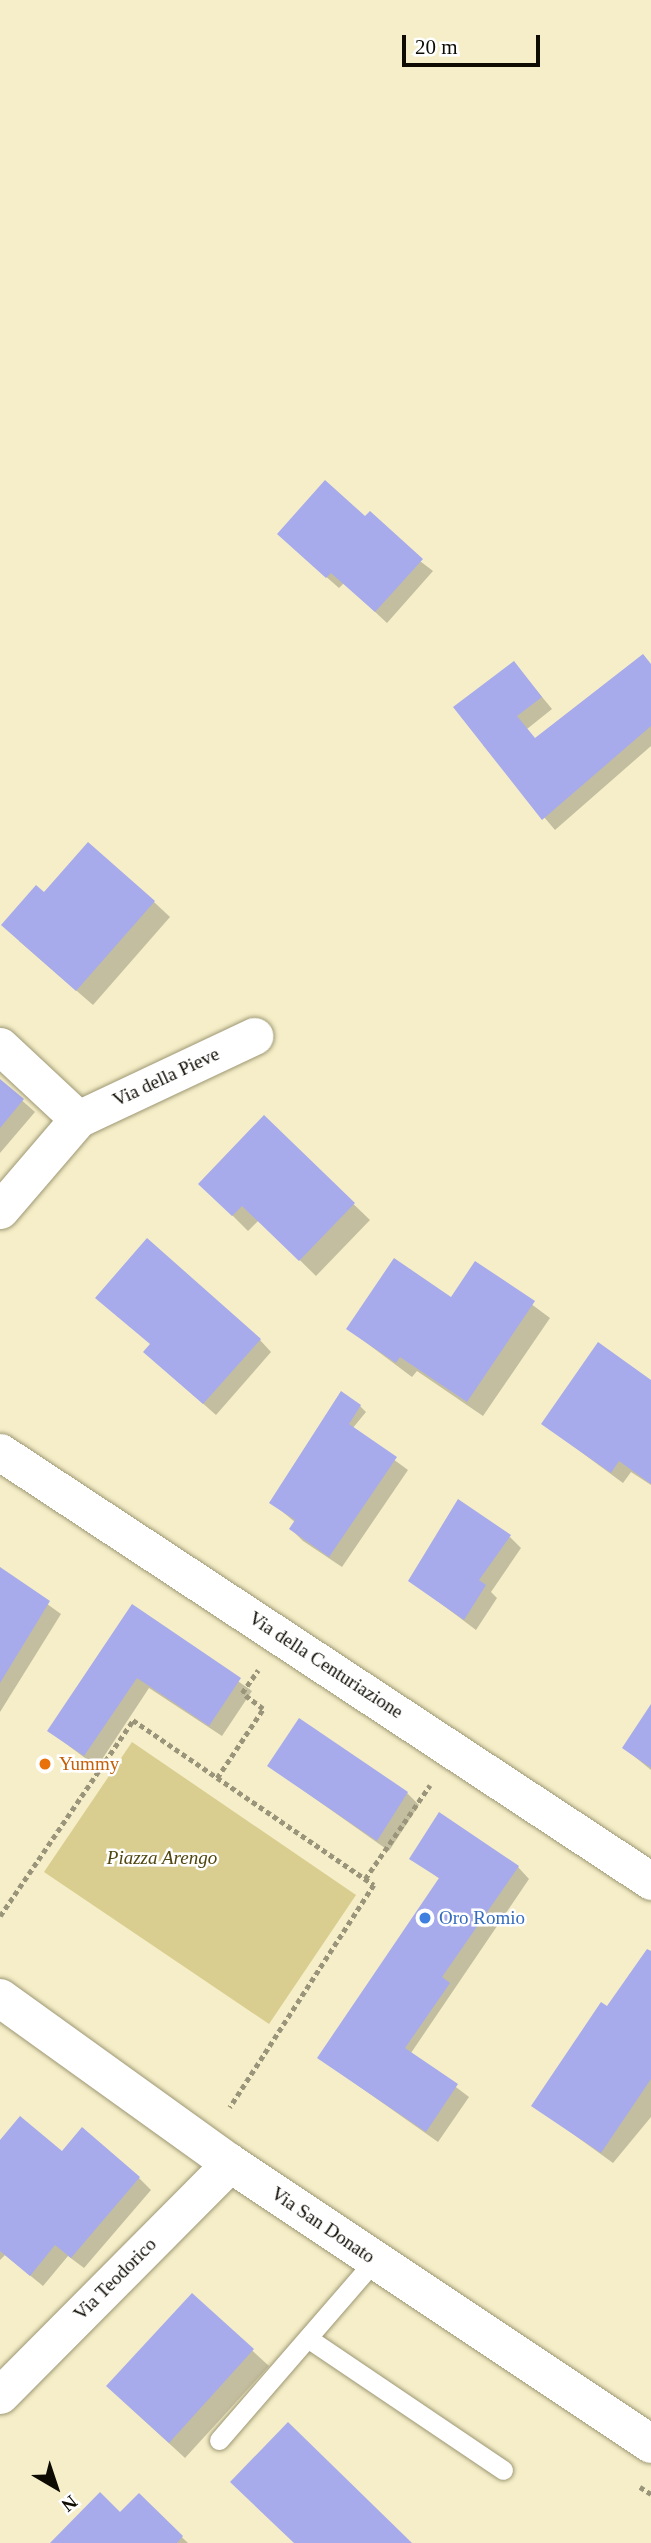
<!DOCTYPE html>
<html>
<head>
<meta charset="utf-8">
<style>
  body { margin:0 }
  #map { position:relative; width:651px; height:2543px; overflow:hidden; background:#f5eec8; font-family:"Times New Roman",serif }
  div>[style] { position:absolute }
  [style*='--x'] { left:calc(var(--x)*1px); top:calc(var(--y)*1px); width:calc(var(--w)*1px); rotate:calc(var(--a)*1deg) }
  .green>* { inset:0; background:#d9ce8f }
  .shadow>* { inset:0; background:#0003 }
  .building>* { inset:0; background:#a7aaeb }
  .path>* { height:4.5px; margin-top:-2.25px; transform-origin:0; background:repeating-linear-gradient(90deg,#9a957a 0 5px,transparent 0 8.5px) }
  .roads { filter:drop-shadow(0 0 2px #9d9774) drop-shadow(0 0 2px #9d9774) }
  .service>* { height:19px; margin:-9.5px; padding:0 9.5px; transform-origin:9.5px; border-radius:9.5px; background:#fff }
  .minor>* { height:37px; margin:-18.5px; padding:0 18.5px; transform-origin:18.5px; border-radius:18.5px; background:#fff }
  .tertiary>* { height:38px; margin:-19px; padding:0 19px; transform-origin:19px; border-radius:19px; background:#fff }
  .dots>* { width:19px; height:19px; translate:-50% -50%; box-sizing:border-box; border:4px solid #fff; border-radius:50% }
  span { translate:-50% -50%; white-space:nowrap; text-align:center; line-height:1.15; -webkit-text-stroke:5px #fff; paint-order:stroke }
  .street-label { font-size:19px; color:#0e0b02 }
  .food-label { font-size:19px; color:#c56008 }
  .left { translate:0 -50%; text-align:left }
  .park-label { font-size:19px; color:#50460e; font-style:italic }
  .shop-label { font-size:19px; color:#366cbe }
  .north { position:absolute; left:21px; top:2452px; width:70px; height:70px; -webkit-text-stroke:5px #fff; paint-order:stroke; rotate:141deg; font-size:19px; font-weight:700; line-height:28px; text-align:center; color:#0e0b02 }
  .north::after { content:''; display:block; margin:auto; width:24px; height:32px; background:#0e0b02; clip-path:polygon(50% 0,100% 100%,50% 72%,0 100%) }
  .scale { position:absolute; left:402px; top:35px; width:138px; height:32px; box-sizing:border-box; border:4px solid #0e0b02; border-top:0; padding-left:9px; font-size:21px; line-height:24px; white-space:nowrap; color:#0e0b02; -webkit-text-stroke:5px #fff; paint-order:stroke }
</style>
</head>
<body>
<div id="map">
  <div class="green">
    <i style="clip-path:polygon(132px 1742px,356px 1895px,269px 2024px,44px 1872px)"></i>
  </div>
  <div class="shadow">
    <i style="clip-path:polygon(365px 519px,433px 571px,387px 623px,344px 583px,339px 588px,291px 546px)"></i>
    <i style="clip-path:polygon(514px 663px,552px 709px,527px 729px,536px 741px,651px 665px,651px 746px,555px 830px,483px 745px)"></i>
    <i style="clip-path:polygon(44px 895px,154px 902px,170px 917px,93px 1005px,19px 941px)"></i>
    <i style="clip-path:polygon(0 1081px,35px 1112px,0 1153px)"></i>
    <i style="clip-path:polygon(264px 1118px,370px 1220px,316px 1276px,259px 1220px,248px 1231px,201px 1184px)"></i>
    <i style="clip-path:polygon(476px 1263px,550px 1318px,483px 1416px,417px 1371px,412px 1377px,348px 1329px,452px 1300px)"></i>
    <i style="clip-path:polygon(260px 1340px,271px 1352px,216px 1415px,157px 1363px,152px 1345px)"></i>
    <i style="clip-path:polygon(651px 1382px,651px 1485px,631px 1472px,623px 1483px,543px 1424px)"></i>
    <i style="clip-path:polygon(360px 1406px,366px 1412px,352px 1429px,408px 1470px,342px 1567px,303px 1541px,291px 1529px,296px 1523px,272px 1503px)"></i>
    <i style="clip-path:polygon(510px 1537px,521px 1548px,491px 1592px,497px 1598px,476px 1630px,411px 1581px)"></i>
    <i style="clip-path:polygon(0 1570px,61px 1614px,0 1712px)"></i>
    <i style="clip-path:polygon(132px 1607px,252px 1691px,222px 1736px,149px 1688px,97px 1767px,49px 1731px)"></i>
    <i style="clip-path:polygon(651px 1707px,651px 1770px,624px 1748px)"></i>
    <i style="clip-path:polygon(269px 1766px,407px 1793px,419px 1805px,389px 1851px)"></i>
    <i style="clip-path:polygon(412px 1859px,518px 1867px,529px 1879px,411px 2053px,469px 2097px,438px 2142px,319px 2058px,440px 1879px)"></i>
    <i style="clip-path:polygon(651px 1954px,651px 2117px,613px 2163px,533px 2105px)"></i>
    <i style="clip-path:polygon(0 2143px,62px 2154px,139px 2178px,151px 2190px,84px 2268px,68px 2256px,43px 2286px,5px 2255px,0 2260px)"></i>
    <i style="clip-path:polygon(192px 2295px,269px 2366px,185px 2458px,123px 2401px)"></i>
    <i style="clip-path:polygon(139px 2496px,188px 2543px,52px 2543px,120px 2515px)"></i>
  </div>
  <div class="building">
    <i style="clip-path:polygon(325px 480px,365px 516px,370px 511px,423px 559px,375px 612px,331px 573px,326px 578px,277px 534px)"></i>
    <i style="clip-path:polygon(643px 654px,651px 664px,651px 726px,542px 820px,453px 707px,514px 661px,542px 697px,517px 716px,535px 738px)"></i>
    <i style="clip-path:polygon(88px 842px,155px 901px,76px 991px,1px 925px,36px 885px,44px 892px)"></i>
    <i style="clip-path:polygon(0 1079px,24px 1099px,0 1128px)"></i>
    <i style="clip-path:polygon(264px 1115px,355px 1203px,299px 1261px,242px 1206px,232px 1216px,198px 1184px)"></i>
    <i style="clip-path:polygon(147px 1238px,261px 1339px,203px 1404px,143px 1352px,150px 1344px,95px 1298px)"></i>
    <i style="clip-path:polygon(394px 1258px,451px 1297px,475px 1261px,535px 1301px,467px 1402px,400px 1357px,396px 1363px,346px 1329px)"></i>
    <i style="clip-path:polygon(598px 1342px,651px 1380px,651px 1484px,619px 1461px,611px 1473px,541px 1424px)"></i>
    <i style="clip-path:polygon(341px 1391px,361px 1405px,349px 1424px,397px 1457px,329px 1557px,289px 1529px,295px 1520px,269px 1503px)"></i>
    <i style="clip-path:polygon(458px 1499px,511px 1535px,479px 1580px,486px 1585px,464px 1620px,408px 1581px)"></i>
    <i style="clip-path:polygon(0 1567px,50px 1601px,0 1683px)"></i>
    <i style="clip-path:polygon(132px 1604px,241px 1678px,209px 1726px,137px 1678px,84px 1756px,47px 1731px)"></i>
    <i style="clip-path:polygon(651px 1704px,651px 1768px,622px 1748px)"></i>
    <i style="clip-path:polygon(299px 1718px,408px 1792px,377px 1841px,267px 1766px)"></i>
    <i style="clip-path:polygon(439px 1812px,519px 1866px,442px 1977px,450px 1983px,405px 2048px,458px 2084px,426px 2132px,317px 2058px,439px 1878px,409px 1859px)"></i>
    <i style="clip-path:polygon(647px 1949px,651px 1951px,651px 2079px,601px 2153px,531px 2106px,601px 2002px,607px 2006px)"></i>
    <i style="clip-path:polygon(20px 2116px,62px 2151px,82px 2127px,140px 2177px,71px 2258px,55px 2245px,30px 2276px,0 2251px,0 2140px)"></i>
    <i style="clip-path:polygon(192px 2293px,254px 2349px,169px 2443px,106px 2386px)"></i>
    <i style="clip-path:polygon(288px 2422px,412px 2543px,294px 2543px,230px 2482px)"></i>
    <i style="clip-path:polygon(100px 2492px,120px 2512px,139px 2493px,183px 2536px,177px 2543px,50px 2543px)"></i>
  </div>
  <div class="path">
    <i style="--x:217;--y:1778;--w:83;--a:-56.3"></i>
    <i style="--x:263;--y:1709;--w:26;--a:-143"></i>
    <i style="--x:242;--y:1693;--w:28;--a:-55"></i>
    <i style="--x:365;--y:1879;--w:114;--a:-55.3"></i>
    <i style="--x:0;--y:1916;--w:237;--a:-55.8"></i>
    <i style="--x:133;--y:1720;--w:292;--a:34.4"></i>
    <i style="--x:374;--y:1885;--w:265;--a:122.9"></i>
    <i style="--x:640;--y:2487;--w:13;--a:32"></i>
  </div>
  <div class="roads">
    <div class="service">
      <i style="--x:309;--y:2339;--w:234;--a:34"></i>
      <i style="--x:219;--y:2440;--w:238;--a:-49.1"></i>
    </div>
    <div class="minor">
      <i style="--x:0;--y:1046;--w:107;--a:43.1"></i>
      <i style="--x:0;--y:1210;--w:120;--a:-49.4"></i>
      <i style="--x:78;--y:1119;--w:195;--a:-25.2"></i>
      <i style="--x:0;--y:1452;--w:780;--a:33.38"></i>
      <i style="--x:0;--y:2395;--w:327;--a:-45.2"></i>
    </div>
    <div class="tertiary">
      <i style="--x:0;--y:1998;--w:283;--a:35.7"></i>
      <i style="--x:230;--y:2163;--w:506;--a:33.72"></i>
    </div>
  </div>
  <div class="dots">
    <i style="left:45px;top:1764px;background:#e8710a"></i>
    <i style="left:425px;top:1918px;background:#3f7fe0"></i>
  </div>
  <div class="street-label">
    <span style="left:166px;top:1077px;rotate:-25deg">Via della Pieve</span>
    <span style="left:326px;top:1665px;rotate:33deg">Via della Centuriazione</span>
    <span style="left:323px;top:2225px;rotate:34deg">Via San Donato</span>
    <span style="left:115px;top:2279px;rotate:-45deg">Via Teodorico</span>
  </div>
  <div class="food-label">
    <span class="left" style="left:59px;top:1764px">Yummy</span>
  </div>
  <div class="park-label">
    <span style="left:162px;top:1858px">Piazza Arengo</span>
  </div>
  <div class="shop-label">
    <span class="left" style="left:439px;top:1918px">Oro Romio</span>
  </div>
  <div class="north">N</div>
  <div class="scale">20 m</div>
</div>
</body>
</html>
